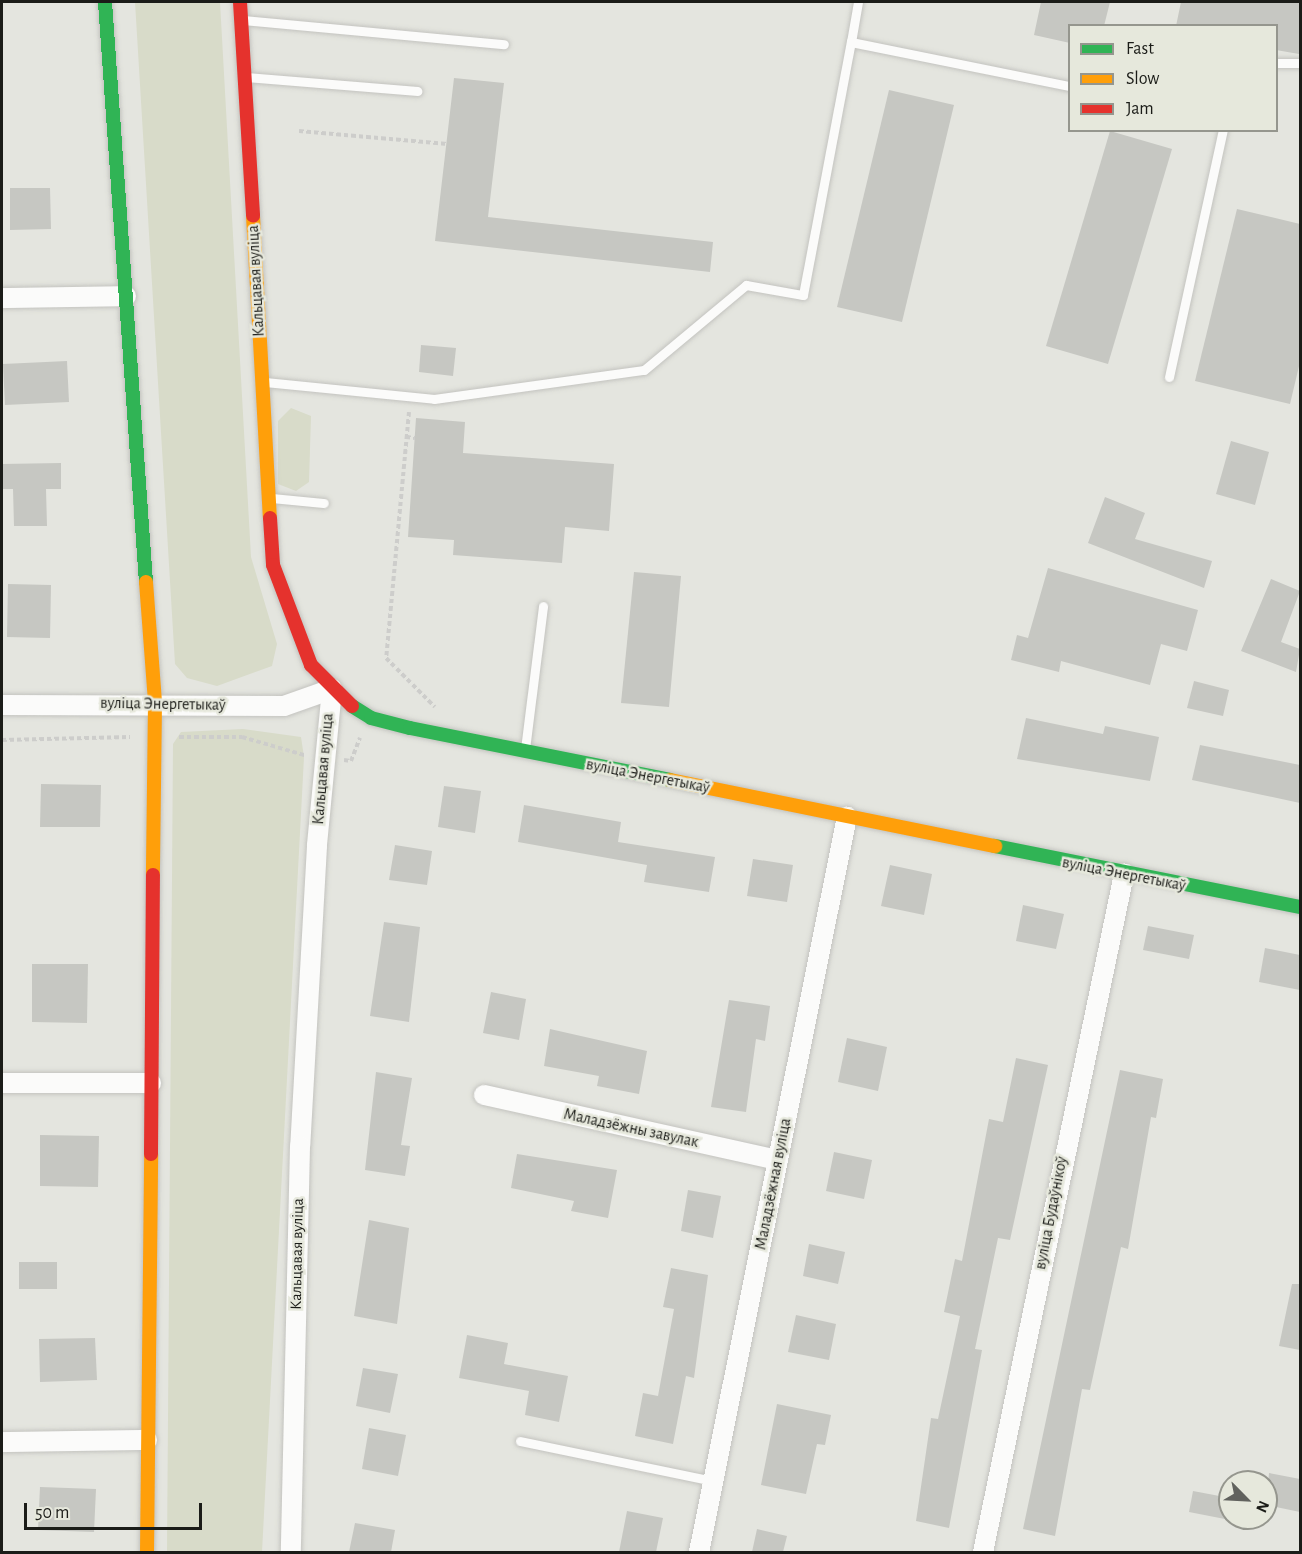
<!DOCTYPE html>
<html>
<head>
<meta charset="utf-8">
<style>
  body { margin:0 }
  #map { position:relative; width:1302px; height:1554px; overflow:hidden; background:#e4e5df; font-family:"Alegreya Sans",sans-serif }
  div>[style] { position:absolute }
  [style*='--x'] { left:calc(var(--x)*1px); top:calc(var(--y)*1px); width:calc(var(--w)*1px); rotate:calc(var(--a)*1deg) }
  .green>* { inset:0; background:#d8dbc9 }
  .building>* { inset:0; background:#c6c7c2 }
  .path>* { height:4px; margin-top:-2px; transform-origin:0; background:repeating-linear-gradient(90deg,#cdcdcb 0 4.5px,transparent 0 7.5px) }
  .roads { filter:drop-shadow(0 0 2px #c3c3bf) drop-shadow(0 0 2px #c3c3bf) }
  .lane>* { height:9px; margin:-4.5px; padding:0 4.5px; transform-origin:4.5px; border-radius:4.5px; background:#fbfbfa }
  .street>* { height:20px; margin:-10px; padding:0 10px; transform-origin:10px; border-radius:10px; background:#fbfbfa }
  .fast>* { height:14px; margin:-7px; padding:0 7px; transform-origin:7px; border-radius:7px; background:#30b455 }
  .slow>* { height:14px; margin:-7px; padding:0 7px; transform-origin:7px; border-radius:7px; background:#ff9f0a }
  .jam>* { height:14px; margin:-7px; padding:0 7px; transform-origin:7px; border-radius:7px; background:#e5322d }
  span { translate:-50% -50%; white-space:nowrap; text-align:center; line-height:1.15; -webkit-text-stroke:5px #e6e8dc; paint-order:stroke }
  .street-label { font-size:16px; color:#1b1c18 }
  .frame { position:absolute; inset:0; border:3px solid #1b1c18; pointer-events:none }
  .legend { position:absolute; left:1068px; top:24px; width:210px; height:108px; box-sizing:border-box; background:#e6e8dc; border:2px solid #95968e; margin:0; padding:8px 10px; list-style:none; font-size:18px; color:#1b1c18 }
  .legend li { display:flex; align-items:center; gap:12px; height:30px }
  .legend b { width:30px; border:2px solid #95968e }
  .north { position:absolute; left:1218px; top:1470px; width:60px; height:60px; box-sizing:border-box; background:#e6e8dc; border:2px solid #95968e; border-radius:50%; rotate:114deg; font-size:16px; font-weight:700; line-height:24px; text-align:center; color:#1b1c18 }
  .north::after { content:''; display:block; margin:auto; width:21px; height:27px; background:#61625e; clip-path:polygon(50% 0,100% 100%,50% 72%,0 100%) }
  .scale { position:absolute; left:24px; top:1503px; width:178px; height:27px; box-sizing:border-box; border:3px solid #1b1c18; border-top:0; padding-left:8px; font-size:18px; line-height:21px; white-space:nowrap; color:#1b1c18; -webkit-text-stroke:4px #e6e8dc; paint-order:stroke }
</style>
</head>
<body>
<div id="map">
  <div class="green">
    <i style="clip-path:polygon(135px 2px,220px 2px,251px 557px,277px 644px,272px 666px,217px 686px,187px 678px,175px 664px)"></i>
    <i style="clip-path:polygon(291px 408px,311px 416px,309px 482px,296px 491px,278px 484px,278px 421px)"></i>
    <i style="clip-path:polygon(243px 729px,301px 737px,304px 757px,262px 1552px,167px 1552px,173px 744px,181px 732px)"></i>
  </div>
  <div class="building">
    <i style="clip-path:polygon(1041px 2px,1110px 2px,1104px 26px,1070px 26px,1070px 43px,1034px 35px)"></i>
    <i style="clip-path:polygon(1181px 2px,1300px 2px,1299px 54px,1276px 50px,1276px 26px,1176px 26px)"></i>
    <i style="clip-path:polygon(454px 78px,504px 83px,488px 217px,713px 242px,710px 272px,435px 241px)"></i>
    <i style="clip-path:polygon(889px 90px,954px 105px,902px 322px,837px 307px)"></i>
    <i style="clip-path:polygon(1110px 131px,1172px 149px,1108px 364px,1046px 346px)"></i>
    <i style="clip-path:polygon(10px 188px,50px 188px,51px 229px,10px 230px)"></i>
    <i style="clip-path:polygon(1237px 209px,1300px 224px,1300px 362px,1290px 404px,1195px 381px)"></i>
    <i style="clip-path:polygon(421px 345px,456px 348px,453px 376px,419px 372px)"></i>
    <i style="clip-path:polygon(67px 361px,69px 402px,5px 405px,3px 364px)"></i>
    <i style="clip-path:polygon(416px 418px,465px 422px,463px 453px,614px 464px,609px 531px,565px 527px,562px 563px,453px 555px,454px 540px,408px 537px)"></i>
    <i style="clip-path:polygon(1231px 441px,1269px 452px,1255px 505px,1216px 494px)"></i>
    <i style="clip-path:polygon(61px 463px,61px 489px,46px 489px,47px 526px,14px 526px,13px 489px,2px 489px,2px 464px)"></i>
    <i style="clip-path:polygon(1105px 497px,1145px 513px,1135px 539px,1212px 561px,1204px 588px,1088px 543px)"></i>
    <i style="clip-path:polygon(1048px 568px,1198px 610px,1187px 651px,1161px 644px,1150px 685px,1061px 661px,1059px 672px,1011px 660px,1017px 635px,1028px 638px)"></i>
    <i style="clip-path:polygon(634px 572px,681px 576px,669px 707px,621px 703px)"></i>
    <i style="clip-path:polygon(1271px 579px,1300px 591px,1281px 642px,1300px 649px,1296px 672px,1241px 651px)"></i>
    <i style="clip-path:polygon(8px 584px,51px 585px,50px 638px,7px 637px)"></i>
    <i style="clip-path:polygon(1194px 681px,1229px 690px,1223px 716px,1187px 708px)"></i>
    <i style="clip-path:polygon(1026px 718px,1103px 734px,1105px 726px,1159px 737px,1150px 781px,1017px 759px)"></i>
    <i style="clip-path:polygon(1200px 745px,1300px 765px,1300px 803px,1192px 780px)"></i>
    <i style="clip-path:polygon(41px 784px,101px 785px,100px 827px,40px 827px)"></i>
    <i style="clip-path:polygon(444px 786px,481px 791px,475px 833px,438px 827px)"></i>
    <i style="clip-path:polygon(524px 805px,621px 822px,618px 842px,715px 857px,709px 892px,644px 882px,647px 865px,518px 842px)"></i>
    <i style="clip-path:polygon(395px 845px,432px 851px,427px 885px,389px 880px)"></i>
    <i style="clip-path:polygon(753px 859px,793px 865px,787px 902px,747px 896px)"></i>
    <i style="clip-path:polygon(890px 865px,932px 874px,924px 915px,881px 906px)"></i>
    <i style="clip-path:polygon(1023px 905px,1064px 914px,1056px 949px,1016px 941px)"></i>
    <i style="clip-path:polygon(384px 922px,420px 927px,409px 1022px,370px 1016px)"></i>
    <i style="clip-path:polygon(1148px 926px,1194px 935px,1189px 959px,1143px 950px)"></i>
    <i style="clip-path:polygon(1265px 948px,1300px 955px,1300px 990px,1259px 982px)"></i>
    <i style="clip-path:polygon(32px 964px,88px 964px,87px 1023px,32px 1022px)"></i>
    <i style="clip-path:polygon(491px 992px,526px 999px,519px 1040px,483px 1033px)"></i>
    <i style="clip-path:polygon(729px 1000px,770px 1006px,765px 1041px,756px 1039px,746px 1112px,711px 1107px)"></i>
    <i style="clip-path:polygon(550px 1029px,647px 1051px,639px 1094px,597px 1086px,599px 1076px,544px 1066px)"></i>
    <i style="clip-path:polygon(847px 1038px,887px 1047px,878px 1091px,838px 1082px)"></i>
    <i style="clip-path:polygon(1016px 1058px,1048px 1065px,1010px 1240px,998px 1238px,975px 1349px,982px 1350px,949px 1528px,916px 1521px,931px 1418px,938px 1419px,960px 1316px,944px 1312px,955px 1259px,962px 1261px,989px 1119px,1003px 1122px)"></i>
    <i style="clip-path:polygon(1120px 1070px,1163px 1079px,1156px 1118px,1151px 1117px,1128px 1249px,1121px 1247px,1090px 1390px,1082px 1389px,1055px 1536px,1023px 1529px)"></i>
    <i style="clip-path:polygon(376px 1072px,412px 1078px,401px 1145px,410px 1146px,405px 1176px,365px 1170px)"></i>
    <i style="clip-path:polygon(40px 1135px,99px 1136px,98px 1187px,40px 1186px)"></i>
    <i style="clip-path:polygon(834px 1152px,872px 1160px,864px 1199px,826px 1191px)"></i>
    <i style="clip-path:polygon(517px 1154px,617px 1170px,608px 1218px,571px 1211px,574px 1201px,511px 1188px)"></i>
    <i style="clip-path:polygon(688px 1190px,721px 1196px,713px 1238px,681px 1231px)"></i>
    <i style="clip-path:polygon(369px 1220px,409px 1228px,397px 1324px,354px 1316px)"></i>
    <i style="clip-path:polygon(809px 1244px,845px 1252px,838px 1284px,803px 1276px)"></i>
    <i style="clip-path:polygon(19px 1262px,57px 1262px,57px 1289px,19px 1289px)"></i>
    <i style="clip-path:polygon(671px 1268px,708px 1275px,694px 1378px,686px 1376px,673px 1444px,635px 1436px,643px 1393px,658px 1396px,674px 1309px,663px 1307px)"></i>
    <i style="clip-path:polygon(1292px 1284px,1300px 1284px,1300px 1350px,1279px 1346px)"></i>
    <i style="clip-path:polygon(796px 1315px,836px 1324px,829px 1360px,788px 1352px)"></i>
    <i style="clip-path:polygon(467px 1335px,508px 1343px,504px 1364px,568px 1376px,559px 1422px,525px 1415px,529px 1391px,459px 1378px)"></i>
    <i style="clip-path:polygon(95px 1338px,97px 1380px,40px 1382px,39px 1339px)"></i>
    <i style="clip-path:polygon(363px 1368px,398px 1374px,390px 1413px,356px 1406px)"></i>
    <i style="clip-path:polygon(777px 1404px,831px 1415px,825px 1445px,817px 1444px,806px 1494px,761px 1485px)"></i>
    <i style="clip-path:polygon(369px 1428px,406px 1435px,398px 1476px,362px 1469px)"></i>
    <i style="clip-path:polygon(1269px 1473px,1300px 1479px,1300px 1512px,1266px 1505px)"></i>
    <i style="clip-path:polygon(40px 1487px,96px 1489px,94px 1532px,38px 1530px)"></i>
    <i style="clip-path:polygon(1193px 1491px,1230px 1498px,1230px 1520px,1189px 1512px)"></i>
    <i style="clip-path:polygon(627px 1511px,663px 1518px,656px 1552px,619px 1552px)"></i>
    <i style="clip-path:polygon(355px 1523px,395px 1530px,391px 1552px,349px 1552px)"></i>
    <i style="clip-path:polygon(757px 1529px,787px 1536px,783px 1552px,752px 1552px)"></i>
  </div>
  <div class="path">
    <i style="--x:299;--y:131;--w:149;--a:5"></i>
    <i style="--x:409;--y:412;--w:247;--a:95.3"></i>
    <i style="--x:386;--y:658;--w:69;--a:45"></i>
    <i style="--x:406;--y:437;--w:9;--a:6"></i>
    <i style="--x:179;--y:737;--w:63;--a:0"></i>
    <i style="--x:242;--y:737;--w:65;--a:16.2"></i>
    <i style="--x:2;--y:740;--w:128;--a:-1.3"></i>
    <i style="--x:344;--y:760;--w:7;--a:8"></i>
    <i style="--x:351;--y:761;--w:25;--a:-69"></i>
  </div>
  <div class="roads">
    <div class="lane">
      <i style="--x:858;--y:2;--w:41;--a:99.9"></i>
      <i style="--x:851;--y:42;--w:223;--a:11.4"></i>
      <i style="--x:243;--y:20;--w:262;--a:5.3"></i>
      <i style="--x:1276;--y:63;--w:24;--a:0"></i>
      <i style="--x:246;--y:77;--w:172;--a:4.7"></i>
      <i style="--x:1169;--y:377;--w:253;--a:-77.7"></i>
      <i style="--x:265;--y:382;--w:170;--a:5.7"></i>
      <i style="--x:434;--y:399;--w:212;--a:-7.9"></i>
      <i style="--x:644;--y:370;--w:133;--a:-39.8"></i>
      <i style="--x:746;--y:285;--w:58;--a:10"></i>
      <i style="--x:803;--y:295;--w:258;--a:-79.3"></i>
      <i style="--x:271;--y:498;--w:53;--a:5.4"></i>
      <i style="--x:525;--y:749;--w:144;--a:-82.8"></i>
      <i style="--x:520;--y:1441;--w:197;--a:11.7"></i>
    </div>
    <div class="street">
      <i style="--x:2;--y:298;--w:124;--a:-0.9"></i>
      <i style="--x:2;--y:705;--w:282;--a:0.2"></i>
      <i style="--x:284;--y:706;--w:51;--a:-19.5"></i>
      <i style="--x:332;--y:689;--w:158;--a:95.5"></i>
      <i style="--x:317;--y:846;--w:300;--a:93.2"></i>
      <i style="--x:300;--y:1146;--w:406;--a:91.3"></i>
      <i style="--x:2;--y:1083;--w:149;--a:0"></i>
      <i style="--x:484;--y:1095;--w:301;--a:12.5"></i>
      <i style="--x:2;--y:1442;--w:145;--a:-0.8"></i>
      <i style="--x:699;--y:1552;--w:750;--a:-78.62"></i>
      <i style="--x:983;--y:1552;--w:693;--a:-78.25"></i>
    </div>
    <div class="fast">
      <i style="--x:105;--y:2;--w:581;--a:85.96"></i>
      <i style="--x:352;--y:706;--w:22;--a:32"></i>
      <i style="--x:371;--y:718;--w:40;--a:14.4"></i>
      <i style="--x:410;--y:728;--w:265;--a:11.3"></i>
      <i style="--x:995;--y:846;--w:311;--a:11.3"></i>
    </div>
    <div class="slow">
      <i style="--x:253;--y:216;--w:302;--a:86.8"></i>
      <i style="--x:146;--y:582;--w:121;--a:85.7"></i>
      <i style="--x:155;--y:703;--w:172;--a:90.7"></i>
      <i style="--x:670;--y:780;--w:332;--a:11.5"></i>
      <i style="--x:147;--y:1552;--w:398;--a:-89.4"></i>
    </div>
    <div class="jam">
      <i style="--x:240;--y:2;--w:214;--a:86.5"></i>
      <i style="--x:270;--y:518;--w:47;--a:86.3"></i>
      <i style="--x:273;--y:565;--w:107;--a:69.2"></i>
      <i style="--x:311;--y:665;--w:58;--a:45"></i>
      <i style="--x:151;--y:1154;--w:279;--a:-89.6"></i>
    </div>
  </div>
  <div class="street-label">
    <span style="left:256px;top:281px;rotate:-93deg">Кальцавая вуліца</span>
    <span style="left:163px;top:704px;rotate:1deg">вуліца Энергетыкаў</span>
    <span style="left:323px;top:769px;rotate:-85deg">Кальцавая вуліца</span>
    <span style="left:648px;top:776px;rotate:11deg">вуліца Энергетыкаў</span>
    <span style="left:1124px;top:874px;rotate:11deg">вуліца Энергетыкаў</span>
    <span style="left:631px;top:1128px;rotate:12deg">Маладзёжны завулак</span>
    <span style="left:773px;top:1184px;rotate:-79deg">Маладзёжная вуліца</span>
    <span style="left:1051px;top:1213px;rotate:-79deg">вуліца Будаўнікоў</span>
    <span style="left:297px;top:1254px;rotate:-89deg">Кальцавая вуліца</span>
  </div>
  <div class="frame"></div>
  <ul class="legend">
  <li><b style="height:8px;background:#30b455"></b>Fast</li>
  <li><b style="height:8px;background:#ff9f0a"></b>Slow</li>
  <li><b style="height:8px;background:#e5322d"></b>Jam</li>
  </ul>
  <div class="north">N</div>
  <div class="scale">50 m</div>
</div>
</body>
</html>
